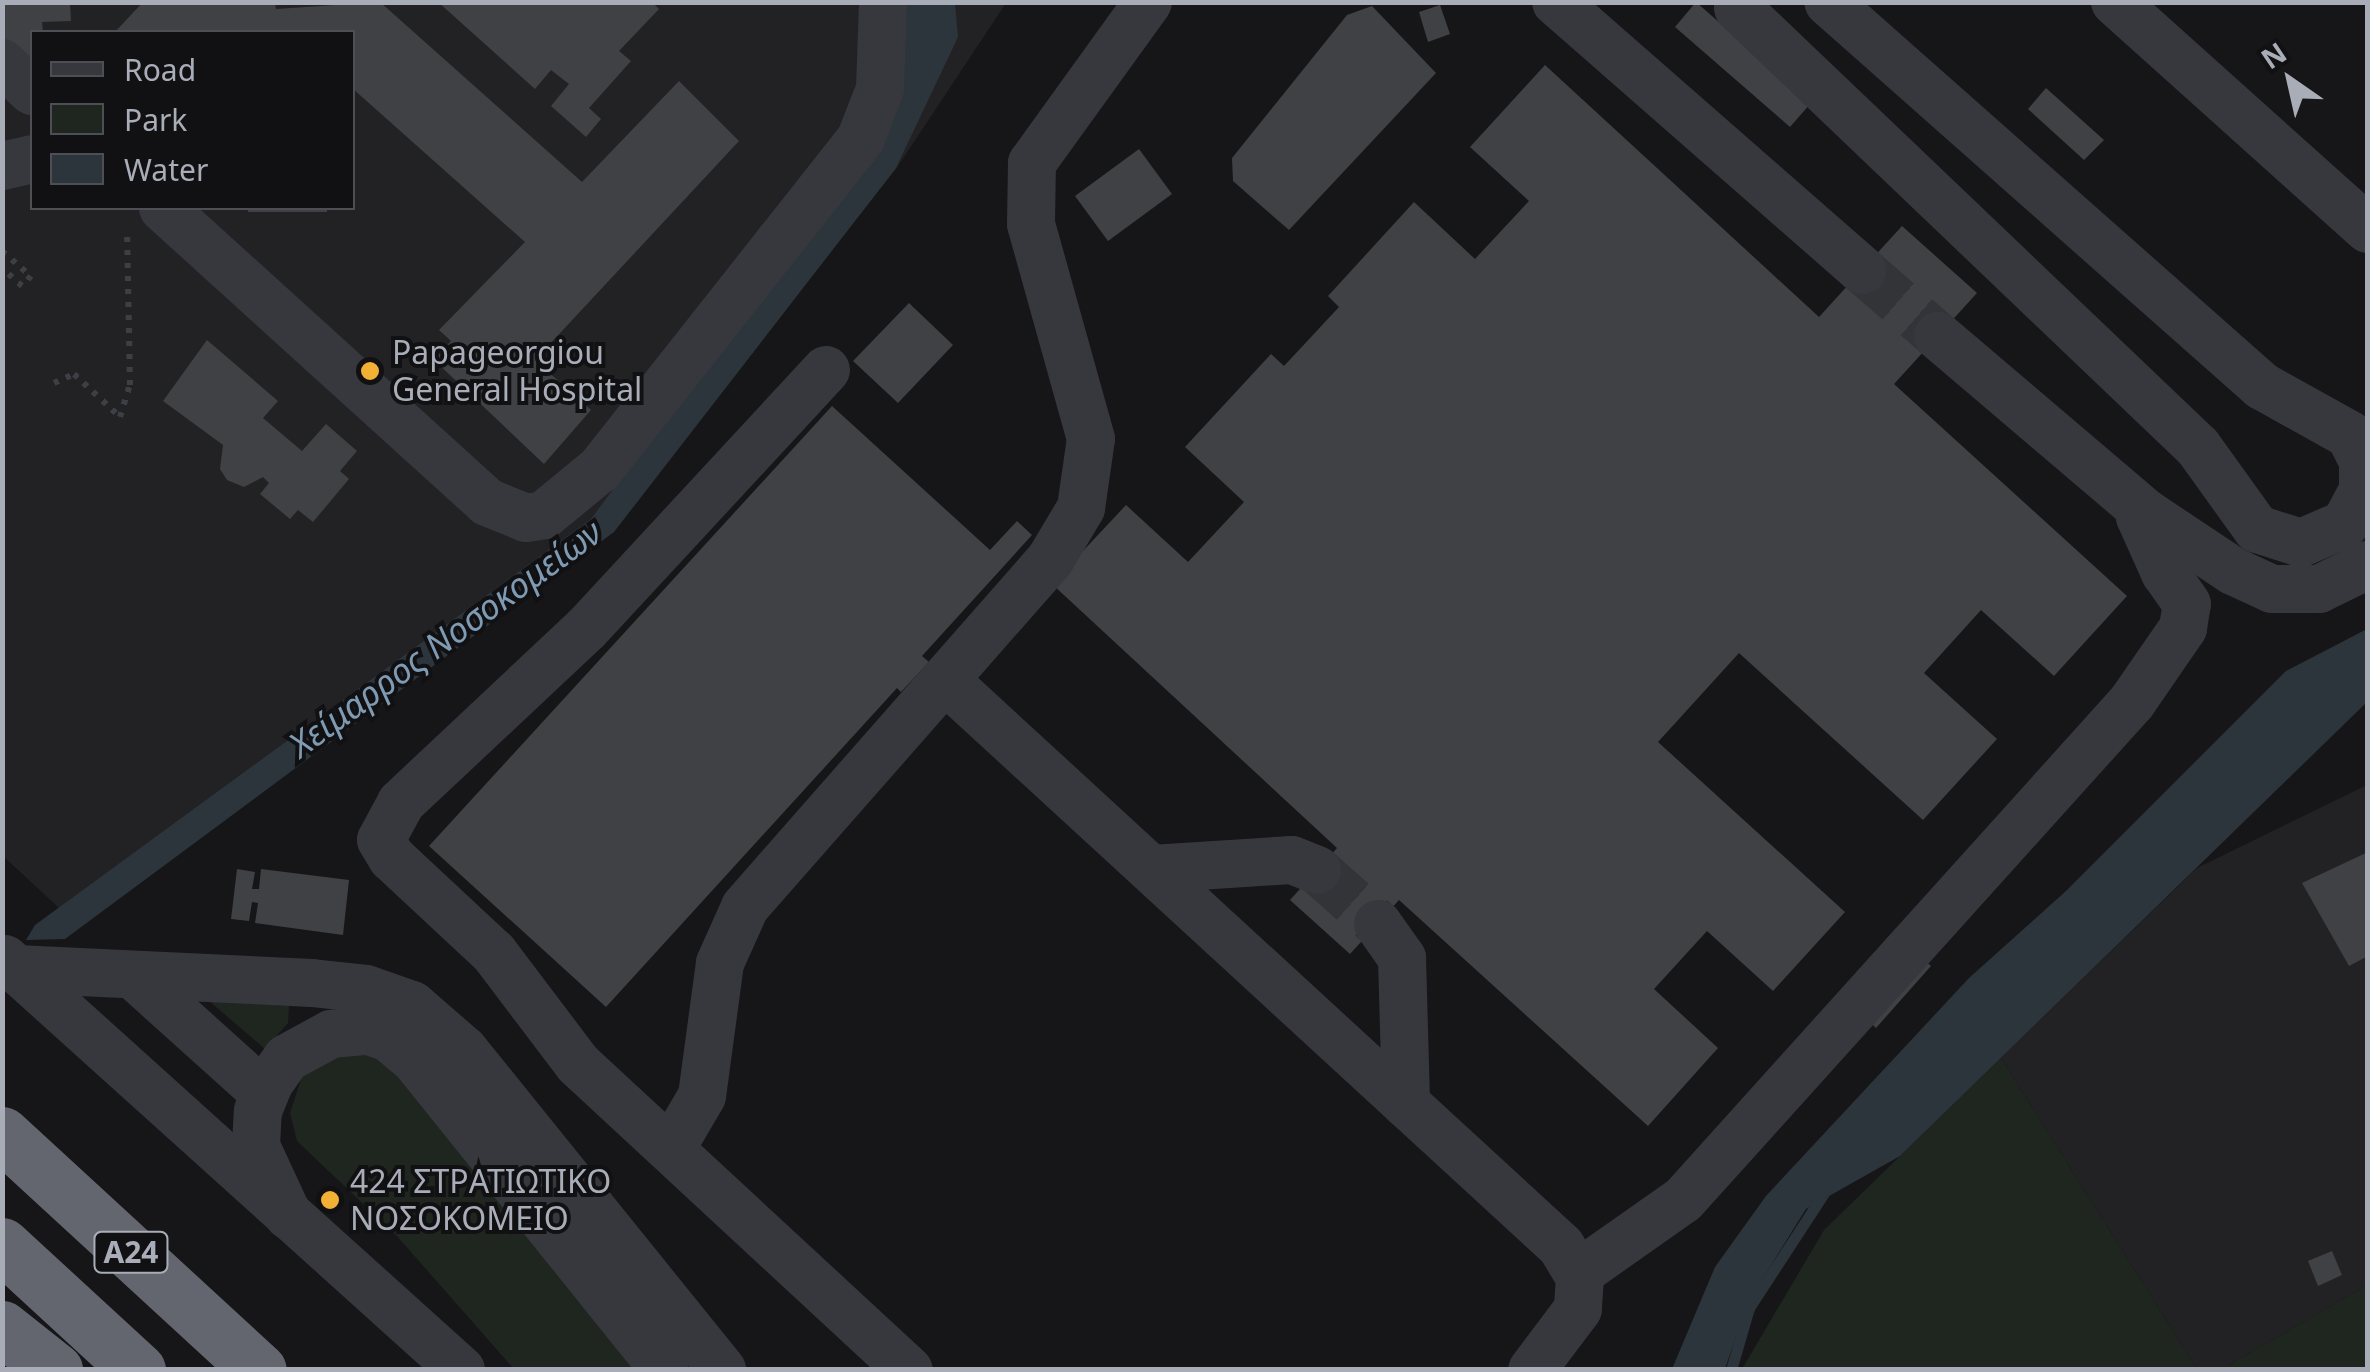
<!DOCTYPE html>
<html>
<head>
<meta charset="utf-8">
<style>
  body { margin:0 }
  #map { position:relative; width:2370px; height:1372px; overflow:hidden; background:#161618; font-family:"Noto Sans",sans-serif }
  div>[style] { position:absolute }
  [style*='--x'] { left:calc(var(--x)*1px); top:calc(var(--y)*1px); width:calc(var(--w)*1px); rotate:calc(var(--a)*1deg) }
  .built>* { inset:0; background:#222225 }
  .green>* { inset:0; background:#1e261f }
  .water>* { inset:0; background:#2c353c }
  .stream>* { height:11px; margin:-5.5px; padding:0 5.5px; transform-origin:5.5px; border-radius:5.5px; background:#2c353c }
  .building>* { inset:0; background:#404145 }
  .minor-tunnel>* { height:48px; margin-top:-24px; transform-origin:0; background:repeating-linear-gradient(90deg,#333438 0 48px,transparent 0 72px) }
  .path>* { height:6px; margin-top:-3px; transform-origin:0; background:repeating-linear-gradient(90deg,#3d3f44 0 5px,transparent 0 13px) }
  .minor>* { height:48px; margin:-24px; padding:0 24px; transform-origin:24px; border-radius:24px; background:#37383d }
  .highway>* { height:55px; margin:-27.5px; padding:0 27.5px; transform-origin:27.5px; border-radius:27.5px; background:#63666e }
  .dots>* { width:28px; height:28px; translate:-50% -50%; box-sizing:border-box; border:5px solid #111113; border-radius:50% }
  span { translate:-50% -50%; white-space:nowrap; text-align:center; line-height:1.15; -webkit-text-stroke:8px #111113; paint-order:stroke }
  .shield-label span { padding:2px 8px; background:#111113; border:2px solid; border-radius:8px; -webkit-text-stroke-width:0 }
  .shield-label { font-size:30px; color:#a8adb8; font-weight:700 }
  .poi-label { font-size:32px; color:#a8adb8 }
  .left { translate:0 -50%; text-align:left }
  .water-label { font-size:35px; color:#7f9bb3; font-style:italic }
  .frame { position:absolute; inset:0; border:5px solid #a8adb8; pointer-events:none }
  .legend { position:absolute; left:30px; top:30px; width:325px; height:180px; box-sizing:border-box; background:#111113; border:2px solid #4d4f55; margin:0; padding:12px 18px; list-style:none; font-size:30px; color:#a8adb8 }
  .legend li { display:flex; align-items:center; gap:20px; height:50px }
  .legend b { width:50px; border:2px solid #4d4f55 }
  .north { position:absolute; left:2240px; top:30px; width:100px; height:100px; -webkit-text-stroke:8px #111113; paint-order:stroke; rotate:326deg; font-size:28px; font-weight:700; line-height:40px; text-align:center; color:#a8adb8 }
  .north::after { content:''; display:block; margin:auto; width:35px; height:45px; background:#a8adb8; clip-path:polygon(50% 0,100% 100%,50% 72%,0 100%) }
</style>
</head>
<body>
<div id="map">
  <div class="built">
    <i style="clip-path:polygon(evenodd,2px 3px,1006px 3px,896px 169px,608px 535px,55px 932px,58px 907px,3px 856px,2px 3px,32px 32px,352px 32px,352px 208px,32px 208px,32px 32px)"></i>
    <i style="clip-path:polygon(2367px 785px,2367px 1285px,2222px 1369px,2197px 1369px,2001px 1058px,2197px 868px)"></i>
  </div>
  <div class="green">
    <i style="clip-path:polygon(208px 1000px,289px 1006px,288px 1023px,265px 1049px)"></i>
    <i style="clip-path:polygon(351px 1050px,394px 1064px,637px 1369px,514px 1369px,396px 1235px,297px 1141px,290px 1113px,301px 1079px,309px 1068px)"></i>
    <i style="clip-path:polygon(2001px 1058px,2197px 1369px,1742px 1369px,1824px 1230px)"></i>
    <i style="clip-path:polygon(2367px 1285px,2367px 1369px,2222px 1369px)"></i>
  </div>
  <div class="water">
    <i style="clip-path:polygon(883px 3px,955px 3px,958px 37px,896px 168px,614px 532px,65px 939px,26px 940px,35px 925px,591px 519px,876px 135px)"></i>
    <i style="clip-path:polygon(2367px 629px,2367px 702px,1900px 1156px,1806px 1209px,1747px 1304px,1725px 1369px,1672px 1369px,1715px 1267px,1766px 1196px,1969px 978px,2066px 891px,2286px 671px)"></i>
  </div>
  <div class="stream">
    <i style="--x:1731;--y:1370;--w:65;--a:-73.8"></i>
    <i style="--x:1749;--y:1308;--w:137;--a:-56.9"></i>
  </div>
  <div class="building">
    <i style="clip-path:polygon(2px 2px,70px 2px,71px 21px,42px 22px,43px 32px,32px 32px,32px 82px,2px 82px)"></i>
    <i style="clip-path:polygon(143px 2px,275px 2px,276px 9px,380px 2px,582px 182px,679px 81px,739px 141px,535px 360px,591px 410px,544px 464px,434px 360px,451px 341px,439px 330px,525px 242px,352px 88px,352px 32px,115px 32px)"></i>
    <i style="clip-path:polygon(438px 2px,652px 2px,659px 9px,619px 51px,631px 61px,589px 108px,601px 119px,586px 137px,551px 106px,569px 84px,551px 70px,535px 89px)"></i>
    <i style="clip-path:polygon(1696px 2px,1811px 103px,1790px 127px,1675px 27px)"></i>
    <i style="clip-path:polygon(1440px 5px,1450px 34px,1428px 42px,1419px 12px)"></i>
    <i style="clip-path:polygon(1372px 6px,1436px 73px,1289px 230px,1233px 181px,1232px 158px,1347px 15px)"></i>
    <i style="clip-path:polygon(1545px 65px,1819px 317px,1902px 226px,1977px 293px,1894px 384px,2127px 596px,2054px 676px,1981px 610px,1924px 673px,1997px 739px,1923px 820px,1739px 653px,1658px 742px,1845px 912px,1773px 991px,1707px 931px,1654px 989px,1718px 1048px,1648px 1126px,1399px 900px,1350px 954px,1290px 900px,1337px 848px,1052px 584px,1126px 505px,1188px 562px,1244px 502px,1185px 447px,1271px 354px,1284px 366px,1339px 307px,1328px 296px,1414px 202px,1475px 259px,1529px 201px,1470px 147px)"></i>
    <i style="clip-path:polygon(2046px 88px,2104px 140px,2084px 160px,2028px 109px)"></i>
    <i style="clip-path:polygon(1139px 149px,1172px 194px,1108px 241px,1075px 196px)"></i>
    <i style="clip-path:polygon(248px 208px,327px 208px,327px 212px,248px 212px)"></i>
    <i style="clip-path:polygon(909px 303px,953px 345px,898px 403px,853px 361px)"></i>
    <i style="clip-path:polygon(207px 340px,278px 401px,263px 418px,302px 451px,326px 424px,357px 451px,340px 471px,349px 479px,313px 522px,298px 510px,290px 519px,260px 494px,269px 483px,263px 477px,244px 487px,227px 480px,220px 469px,223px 445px,163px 401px)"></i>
    <i style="clip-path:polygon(832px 406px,990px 550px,1017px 521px,1032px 535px,922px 656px,929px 662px,901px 692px,897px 688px,606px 1007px,429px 846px)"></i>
    <i style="clip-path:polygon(2368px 852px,2368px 956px,2349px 966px,2302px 883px)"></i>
    <i style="clip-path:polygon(237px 869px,255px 872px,252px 889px,259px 889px,261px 869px,349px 880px,343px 935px,255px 923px,258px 903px,252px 902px,249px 921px,231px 919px)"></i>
    <i style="clip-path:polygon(1917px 954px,1931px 966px,1876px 1028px,1862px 1015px)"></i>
    <i style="clip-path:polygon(2332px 1251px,2342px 1275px,2318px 1286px,2308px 1261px)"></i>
  </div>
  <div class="minor-tunnel">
    <i style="--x:1862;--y:270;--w:101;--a:41"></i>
    <i style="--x:1317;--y:870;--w:81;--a:41.5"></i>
  </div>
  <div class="path">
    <i style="--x:2;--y:251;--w:38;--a:41"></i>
    <i style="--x:31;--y:276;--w:13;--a:132"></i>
    <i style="--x:22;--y:286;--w:27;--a:-138"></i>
    <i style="--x:54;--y:383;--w:22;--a:-24"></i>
    <i style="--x:74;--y:374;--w:63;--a:43.1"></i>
    <i style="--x:120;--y:417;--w:34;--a:-73"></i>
    <i style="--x:130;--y:385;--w:155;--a:-91.1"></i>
  </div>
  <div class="minor">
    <i style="--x:1556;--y:2;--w:407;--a:41.2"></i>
    <i style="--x:1744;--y:2;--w:8;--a:135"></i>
    <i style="--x:1738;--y:8;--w:636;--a:43.66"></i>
    <i style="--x:2198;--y:447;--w:101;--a:54.3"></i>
    <i style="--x:2257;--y:529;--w:46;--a:17.7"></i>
    <i style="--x:2301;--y:543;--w:48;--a:-23.4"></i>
    <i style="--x:2345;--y:524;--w:38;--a:-62"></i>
    <i style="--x:2363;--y:490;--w:29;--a:-90"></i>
    <i style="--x:2363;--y:461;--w:29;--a:-117"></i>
    <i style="--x:2350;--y:435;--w:101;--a:-150.9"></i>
    <i style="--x:2262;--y:386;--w:579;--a:-138.5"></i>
    <i style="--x:2115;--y:2;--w:340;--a:41.9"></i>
    <i style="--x:2;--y:63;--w:41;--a:43"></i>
    <i style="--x:2;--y:166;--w:31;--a:-13"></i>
    <i style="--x:163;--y:208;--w:438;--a:42.2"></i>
    <i style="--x:487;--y:502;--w:42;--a:22.3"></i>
    <i style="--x:526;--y:518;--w:18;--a:-9"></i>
    <i style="--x:544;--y:515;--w:72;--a:-39.4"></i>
    <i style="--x:600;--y:469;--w:422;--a:-51.7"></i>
    <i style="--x:861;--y:138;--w:53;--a:-68.8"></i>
    <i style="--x:880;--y:89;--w:87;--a:-88"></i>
    <i style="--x:1938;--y:336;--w:273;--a:40.4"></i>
    <i style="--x:2146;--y:513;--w:105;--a:33.7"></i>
    <i style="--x:2233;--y:571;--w:43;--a:24.8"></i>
    <i style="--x:2272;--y:589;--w:47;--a:0"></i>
    <i style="--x:2319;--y:589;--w:55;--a:-26.1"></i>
    <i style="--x:826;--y:370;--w:353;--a:132.8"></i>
    <i style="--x:586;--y:629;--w:254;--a:136.8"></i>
    <i style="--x:401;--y:803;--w:42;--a:118.4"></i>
    <i style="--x:381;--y:840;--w:21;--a:59"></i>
    <i style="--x:392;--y:858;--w:139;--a:43"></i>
    <i style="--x:494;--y:953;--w:139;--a:52.9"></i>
    <i style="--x:578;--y:1064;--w:451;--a:42.8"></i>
    <i style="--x:945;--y:680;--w:837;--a:42.58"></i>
    <i style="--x:1561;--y:1246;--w:37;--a:59"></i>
    <i style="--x:1580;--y:1278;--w:31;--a:94"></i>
    <i style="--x:1578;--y:1309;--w:76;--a:127"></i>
    <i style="--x:1152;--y:869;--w:140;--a:-3.7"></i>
    <i style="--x:1292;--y:860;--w:27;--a:22"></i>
    <i style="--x:1378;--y:924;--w:42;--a:54.8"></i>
    <i style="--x:1402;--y:958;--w:146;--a:88.4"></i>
    <i style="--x:5;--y:959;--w:614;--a:42.03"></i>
    <i style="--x:16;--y:969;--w:296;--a:2.7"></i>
    <i style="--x:312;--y:983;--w:54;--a:6.3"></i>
    <i style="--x:366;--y:989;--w:49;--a:19.2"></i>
    <i style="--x:412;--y:1005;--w:69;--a:40.9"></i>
    <i style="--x:464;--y:1050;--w:411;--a:51.1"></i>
    <i style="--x:133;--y:975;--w:176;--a:42"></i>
    <i style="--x:671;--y:1149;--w:61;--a:-59.7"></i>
    <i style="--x:702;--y:1096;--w:134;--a:-82.3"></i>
    <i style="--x:720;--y:963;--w:61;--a:-65.9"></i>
    <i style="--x:745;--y:907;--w:462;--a:-48.7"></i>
    <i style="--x:1050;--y:560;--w:61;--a:-59.2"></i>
    <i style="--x:1081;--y:508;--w:70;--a:-81.8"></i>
    <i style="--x:1091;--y:439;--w:223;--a:-105.6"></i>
    <i style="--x:1031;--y:224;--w:61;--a:-89.1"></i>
    <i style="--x:1032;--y:163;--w:198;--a:-54.2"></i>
    <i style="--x:288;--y:1215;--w:76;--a:-114.9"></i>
    <i style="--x:256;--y:1146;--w:35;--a:-87"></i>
    <i style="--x:258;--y:1111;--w:31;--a:-68"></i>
    <i style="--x:270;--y:1082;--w:29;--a:-55"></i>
    <i style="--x:287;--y:1058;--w:50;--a:-28.6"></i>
    <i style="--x:331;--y:1034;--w:38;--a:-5"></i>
    <i style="--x:369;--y:1031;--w:21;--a:19"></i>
    <i style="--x:389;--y:1038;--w:34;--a:40"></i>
    <i style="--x:415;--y:1060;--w:398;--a:51.2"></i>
    <i style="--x:1579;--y:1273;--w:127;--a:-35.1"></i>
    <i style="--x:1683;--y:1200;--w:671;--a:-47.96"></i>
    <i style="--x:2132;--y:702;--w:90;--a:-55.4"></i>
    <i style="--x:2183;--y:628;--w:24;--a:-81"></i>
    <i style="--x:2187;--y:604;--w:38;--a:-125"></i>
    <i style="--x:2165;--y:573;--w:61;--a:-114.1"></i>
    <i style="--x:2140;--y:517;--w:7;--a:-34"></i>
  </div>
  <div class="highway">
    <i style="--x:2;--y:1134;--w:349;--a:42.6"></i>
    <i style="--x:2;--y:1245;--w:185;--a:42.6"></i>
    <i style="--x:2;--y:1328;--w:68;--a:38.4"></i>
  </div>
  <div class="dots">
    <i style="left:370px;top:371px;background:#f2b134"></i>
    <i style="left:330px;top:1200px;background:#f2b134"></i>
  </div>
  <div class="shield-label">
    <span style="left:131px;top:1252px">Α24</span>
  </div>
  <div class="poi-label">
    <span class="left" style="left:392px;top:371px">Papageorgiou<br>General Hospital</span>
    <span class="left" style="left:350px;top:1200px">424 ΣΤΡΑΤΙΩΤΙΚΟ<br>ΝΟΣΟΚΟΜΕΙΟ</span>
  </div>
  <div class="water-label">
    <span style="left:445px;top:638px;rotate:-36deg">Χείμαρρος Νοσοκομείων</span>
  </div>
  <div class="frame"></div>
  <ul class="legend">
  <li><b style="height:12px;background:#37383d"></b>Road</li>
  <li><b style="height:28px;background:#1e261f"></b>Park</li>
  <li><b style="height:28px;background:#2c353c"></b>Water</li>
  </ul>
  <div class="north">N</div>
</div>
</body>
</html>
